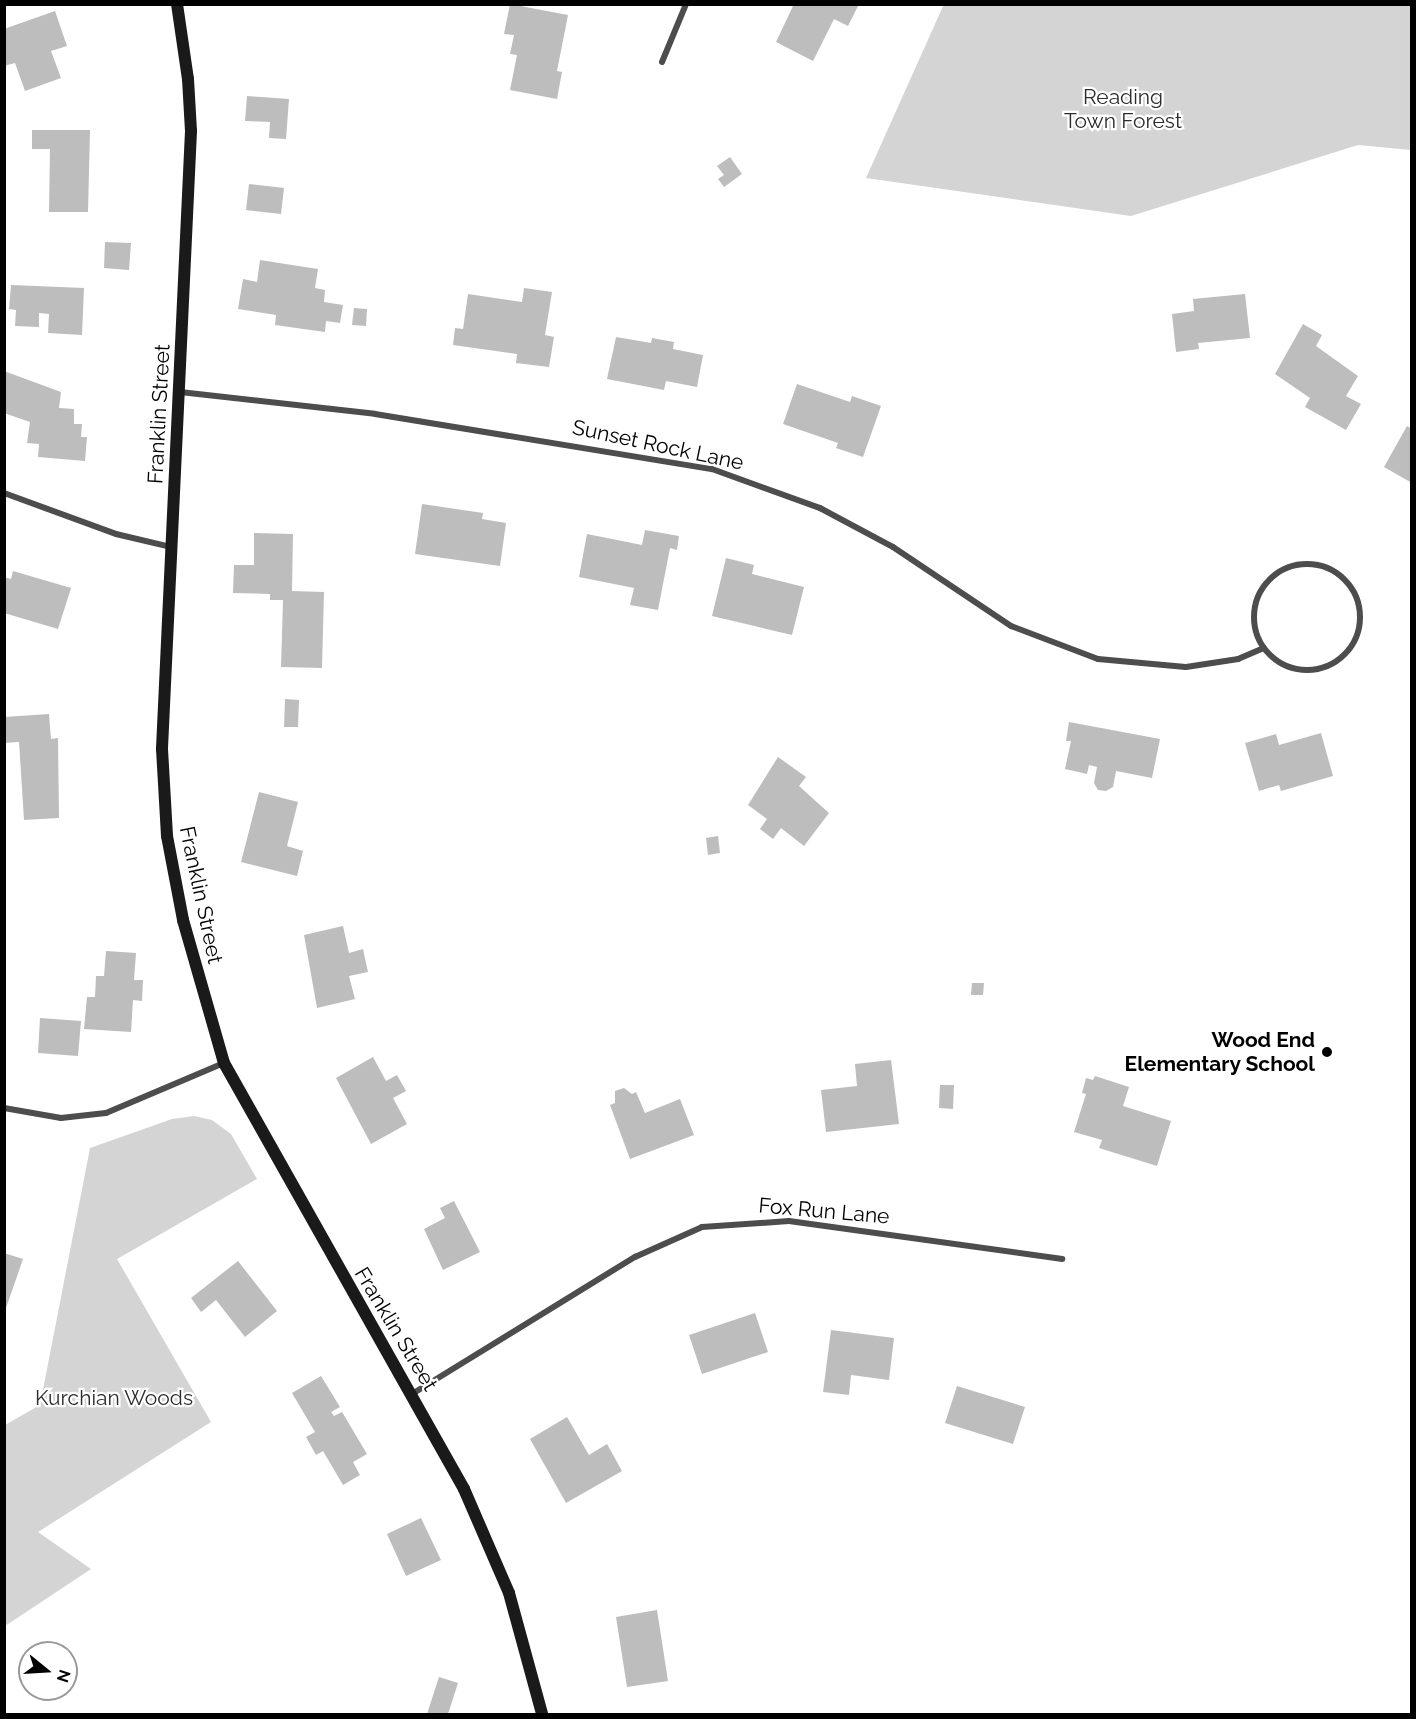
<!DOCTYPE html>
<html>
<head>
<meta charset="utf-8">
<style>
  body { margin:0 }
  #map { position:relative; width:1416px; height:1719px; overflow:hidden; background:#fff; font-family:Raleway,sans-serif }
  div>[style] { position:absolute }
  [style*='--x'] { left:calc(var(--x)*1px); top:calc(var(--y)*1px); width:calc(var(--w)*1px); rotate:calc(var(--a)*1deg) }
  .green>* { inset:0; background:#d4d4d4 }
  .building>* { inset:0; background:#bdbdbd }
  .minor>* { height:6px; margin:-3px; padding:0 3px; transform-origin:3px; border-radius:3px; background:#4d4d4d }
  .minor>.ring { margin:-3px; padding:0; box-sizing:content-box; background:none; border:6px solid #4d4d4d; border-radius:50% }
  .secondary>* { height:12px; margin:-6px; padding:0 6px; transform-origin:6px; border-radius:6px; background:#1a1a1a }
  .dots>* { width:16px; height:16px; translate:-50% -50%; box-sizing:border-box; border:3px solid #fff; border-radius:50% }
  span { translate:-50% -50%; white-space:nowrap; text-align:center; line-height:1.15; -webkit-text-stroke:4.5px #fff; paint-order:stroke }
  .park-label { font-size:21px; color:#2b2b2b }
  .street-label { font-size:21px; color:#000 }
  .poi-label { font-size:21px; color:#000; font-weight:700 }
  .right { translate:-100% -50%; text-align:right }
  .frame { position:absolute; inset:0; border:6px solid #000; pointer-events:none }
  .north { position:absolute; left:18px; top:1641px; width:60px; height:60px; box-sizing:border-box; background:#fff; border:2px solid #999; border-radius:50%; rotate:108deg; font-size:16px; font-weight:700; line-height:24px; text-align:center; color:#000 }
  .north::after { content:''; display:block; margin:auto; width:21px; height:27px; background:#000; clip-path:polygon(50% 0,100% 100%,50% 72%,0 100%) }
</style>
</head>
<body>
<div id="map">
  <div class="green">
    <i style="clip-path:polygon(944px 4px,1411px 5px,1411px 150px,1358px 145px,1131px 216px,866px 178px)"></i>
    <i style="clip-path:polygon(194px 1116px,212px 1120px,231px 1134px,257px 1179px,117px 1259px,211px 1422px,38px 1532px,91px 1569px,5px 1626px,5px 1425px,40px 1405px,90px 1148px,172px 1119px)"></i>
  </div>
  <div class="building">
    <i style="clip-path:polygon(510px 4px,568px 15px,557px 71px,562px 72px,557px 99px,510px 90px,517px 55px,510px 54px,514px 35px,504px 34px)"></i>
    <i style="clip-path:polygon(794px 4px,859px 4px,848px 26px,834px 19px,813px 61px,776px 42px)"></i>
    <i style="clip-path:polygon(55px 11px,67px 46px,51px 51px,61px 78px,25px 91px,15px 63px,4px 66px,4px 29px)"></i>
    <i style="clip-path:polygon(247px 96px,289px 99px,286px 139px,269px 138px,270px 122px,245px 121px)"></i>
    <i style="clip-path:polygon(32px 130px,90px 130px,88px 212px,49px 212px,50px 149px,32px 149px)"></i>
    <i style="clip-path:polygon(730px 157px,742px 174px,724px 187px,718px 179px,724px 175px,717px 166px)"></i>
    <i style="clip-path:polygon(249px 184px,284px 188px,281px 214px,246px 210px)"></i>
    <i style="clip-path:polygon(105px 242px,131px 243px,129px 270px,104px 268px)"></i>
    <i style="clip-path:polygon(260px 260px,318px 269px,315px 288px,325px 290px,324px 302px,343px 305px,340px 323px,326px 321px,325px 332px,275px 325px,276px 315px,238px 309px,243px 279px,257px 282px)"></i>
    <i style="clip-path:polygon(11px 285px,84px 288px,82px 335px,48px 333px,49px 314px,39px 313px,39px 327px,15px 326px,16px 310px,9px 309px)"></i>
    <i style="clip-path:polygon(524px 288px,552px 292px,545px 335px,554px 337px,549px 367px,516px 363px,517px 354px,453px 345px,455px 328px,463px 329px,468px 294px,522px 302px)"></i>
    <i style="clip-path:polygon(1245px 294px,1250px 338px,1198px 343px,1199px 349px,1176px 352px,1172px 314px,1194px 311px,1193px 299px)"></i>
    <i style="clip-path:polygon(354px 308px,367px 309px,366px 326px,352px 325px)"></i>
    <i style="clip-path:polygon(1303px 324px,1322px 335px,1316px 346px,1358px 376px,1346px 396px,1361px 404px,1346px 430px,1305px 407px,1310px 398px,1275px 374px)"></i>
    <i style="clip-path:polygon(616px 337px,651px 343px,652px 338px,674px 342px,673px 349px,703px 355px,697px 387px,666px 381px,664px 390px,607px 379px)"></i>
    <i style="clip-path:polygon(4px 371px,61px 392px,59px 408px,74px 409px,74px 424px,82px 424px,81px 437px,87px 437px,85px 461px,38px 457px,39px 444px,27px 443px,30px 422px,4px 413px)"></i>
    <i style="clip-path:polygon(797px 384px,850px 402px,852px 396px,881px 406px,863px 457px,836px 448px,838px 443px,783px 424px)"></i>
    <i style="clip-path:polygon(1407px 426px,1412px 429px,1412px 483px,1384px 467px)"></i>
    <i style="clip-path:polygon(422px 504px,483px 513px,482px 519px,506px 523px,500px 566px,415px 554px)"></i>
    <i style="clip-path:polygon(645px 530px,679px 536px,677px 550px,670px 548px,658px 610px,630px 605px,634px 588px,579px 577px,587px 534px,642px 545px)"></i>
    <i style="clip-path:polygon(254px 533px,293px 534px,292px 591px,324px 592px,322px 668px,281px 667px,283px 600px,270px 600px,270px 594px,233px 593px,234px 565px,254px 565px)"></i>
    <i style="clip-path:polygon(726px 558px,754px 565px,752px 574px,804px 587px,792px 635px,712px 616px)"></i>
    <i style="clip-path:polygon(13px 571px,71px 588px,58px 629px,4px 613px,4px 577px,11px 579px)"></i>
    <i style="clip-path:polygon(285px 699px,299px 700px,298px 727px,284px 727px)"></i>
    <i style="clip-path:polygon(49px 714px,51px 739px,58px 738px,59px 818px,24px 820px,19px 742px,4px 743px,4px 717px)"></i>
    <i style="clip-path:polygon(1069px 722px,1160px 739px,1152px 778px,1116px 771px,1113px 787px,1106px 791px,1098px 790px,1094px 783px,1097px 767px,1089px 765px,1087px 774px,1065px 769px,1071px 741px,1066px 741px)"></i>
    <i style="clip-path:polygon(1321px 733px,1333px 776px,1281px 791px,1279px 785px,1259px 791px,1245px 743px,1276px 734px,1279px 745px)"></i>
    <i style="clip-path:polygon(778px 757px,806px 777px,799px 786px,829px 813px,804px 846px,781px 828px,773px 839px,760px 829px,767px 819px,748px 805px)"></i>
    <i style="clip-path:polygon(259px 792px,298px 802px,287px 846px,303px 851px,297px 876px,241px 862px)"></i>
    <i style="clip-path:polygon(718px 836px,720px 853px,708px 855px,706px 838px)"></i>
    <i style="clip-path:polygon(343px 926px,349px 953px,363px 949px,368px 972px,349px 976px,355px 999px,317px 1008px,304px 935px)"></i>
    <i style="clip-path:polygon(106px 951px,136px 953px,134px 980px,143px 980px,142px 1001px,133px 1000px,131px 1032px,84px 1029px,87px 997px,95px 997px,96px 976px,104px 976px)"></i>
    <i style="clip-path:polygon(972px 983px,984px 983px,983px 995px,971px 995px)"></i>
    <i style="clip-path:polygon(40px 1018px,81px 1021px,78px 1056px,38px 1053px)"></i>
    <i style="clip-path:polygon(373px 1057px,386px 1081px,397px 1075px,406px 1091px,393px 1098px,407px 1124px,371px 1144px,336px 1078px)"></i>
    <i style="clip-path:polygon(891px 1060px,899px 1124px,826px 1132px,821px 1090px,857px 1086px,855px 1064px)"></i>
    <i style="clip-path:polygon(1095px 1076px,1129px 1087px,1123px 1106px,1171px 1121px,1157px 1166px,1099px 1148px,1102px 1140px,1074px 1132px,1086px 1094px,1082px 1093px,1086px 1078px,1093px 1080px)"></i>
    <i style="clip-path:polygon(940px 1085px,954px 1085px,953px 1109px,939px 1108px)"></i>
    <i style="clip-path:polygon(624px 1088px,632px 1094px,636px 1092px,645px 1113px,680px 1099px,694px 1135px,630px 1159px,610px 1105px,615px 1103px,615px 1091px)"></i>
    <i style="clip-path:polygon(454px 1201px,480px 1252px,443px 1270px,424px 1229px,445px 1218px,440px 1208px)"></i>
    <i style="clip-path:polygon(4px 1253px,23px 1259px,5px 1311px,4px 1311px)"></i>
    <i style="clip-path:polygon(238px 1261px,277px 1311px,245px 1337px,216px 1300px,201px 1312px,191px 1298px)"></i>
    <i style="clip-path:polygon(755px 1313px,768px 1352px,702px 1374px,689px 1335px)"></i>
    <i style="clip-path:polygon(831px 1330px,894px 1338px,889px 1380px,851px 1375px,849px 1395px,823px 1392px)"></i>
    <i style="clip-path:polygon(321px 1376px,340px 1407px,331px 1412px,334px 1416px,342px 1412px,367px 1454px,353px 1462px,360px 1475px,343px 1485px,323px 1451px,316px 1455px,306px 1437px,315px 1432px,292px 1393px)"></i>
    <i style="clip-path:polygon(957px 1386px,1025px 1407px,1013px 1444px,945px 1423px)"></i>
    <i style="clip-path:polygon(567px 1417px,589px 1455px,607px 1444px,622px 1471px,566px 1503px,530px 1439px)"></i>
    <i style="clip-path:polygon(421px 1518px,441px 1560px,406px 1576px,387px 1534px)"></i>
    <i style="clip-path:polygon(657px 1610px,668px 1681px,627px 1687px,616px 1617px)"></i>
    <i style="clip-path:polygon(439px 1677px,458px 1683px,448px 1714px,427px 1714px)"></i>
  </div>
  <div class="minor">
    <i style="--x:662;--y:62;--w:63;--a:-67.5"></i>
    <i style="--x:180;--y:392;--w:196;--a:6.4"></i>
    <i style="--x:375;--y:414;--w:341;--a:9.3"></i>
    <i style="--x:712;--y:469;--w:115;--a:19.9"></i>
    <i style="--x:820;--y:508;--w:83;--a:28.1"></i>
    <i style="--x:893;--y:547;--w:142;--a:33.8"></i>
    <i style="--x:1011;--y:626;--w:93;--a:20.8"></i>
    <i style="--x:1098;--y:659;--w:88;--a:5.2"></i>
    <i style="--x:1186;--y:667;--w:53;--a:-8.7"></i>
    <i style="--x:1238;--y:659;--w:28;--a:-23"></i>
    <i style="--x:4;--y:493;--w:119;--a:20.1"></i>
    <i style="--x:116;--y:534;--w:57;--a:13.3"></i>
    <i class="ring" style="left:1254px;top:564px;width:100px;height:100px"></i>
    <i style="--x:4;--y:1108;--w:58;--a:10"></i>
    <i style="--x:61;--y:1118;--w:45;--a:-6.3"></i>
    <i style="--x:106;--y:1113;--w:128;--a:-23"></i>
    <i style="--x:412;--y:1394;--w:262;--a:-31.6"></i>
    <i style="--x:635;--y:1257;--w:73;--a:-24.1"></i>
    <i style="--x:702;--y:1227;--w:87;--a:-3.9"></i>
    <i style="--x:789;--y:1221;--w:276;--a:7.9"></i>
  </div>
  <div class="secondary">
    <i style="--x:177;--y:4;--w:76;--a:81.7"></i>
    <i style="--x:188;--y:79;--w:52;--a:86.7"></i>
    <i style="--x:191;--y:131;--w:619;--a:92.69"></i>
    <i style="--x:162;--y:749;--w:87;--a:86.7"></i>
    <i style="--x:167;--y:836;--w:86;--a:79.2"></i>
    <i style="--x:183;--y:920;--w:149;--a:74"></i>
    <i style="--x:224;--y:1063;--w:489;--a:60.6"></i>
    <i style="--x:464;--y:1489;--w:113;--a:66.6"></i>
    <i style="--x:509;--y:1593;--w:125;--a:74.7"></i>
  </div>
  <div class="dots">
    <i style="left:1327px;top:1052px;background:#000"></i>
  </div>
  <div class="park-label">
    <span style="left:1123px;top:109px">Reading<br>Town Forest</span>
    <span style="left:114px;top:1398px">Kurchian Woods</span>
  </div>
  <div class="street-label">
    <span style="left:159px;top:414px;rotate:-87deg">Franklin Street</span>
    <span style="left:658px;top:445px;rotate:12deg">Sunset Rock Lane</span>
    <span style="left:201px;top:895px;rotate:78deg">Franklin Street</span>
    <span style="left:824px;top:1211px;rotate:5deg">Fox Run Lane</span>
    <span style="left:396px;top:1329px;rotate:59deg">Franklin Street</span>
  </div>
  <div class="poi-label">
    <span class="right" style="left:1315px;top:1052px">Wood End<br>Elementary School</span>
  </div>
  <div class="frame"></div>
  <div class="north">N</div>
</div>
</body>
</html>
